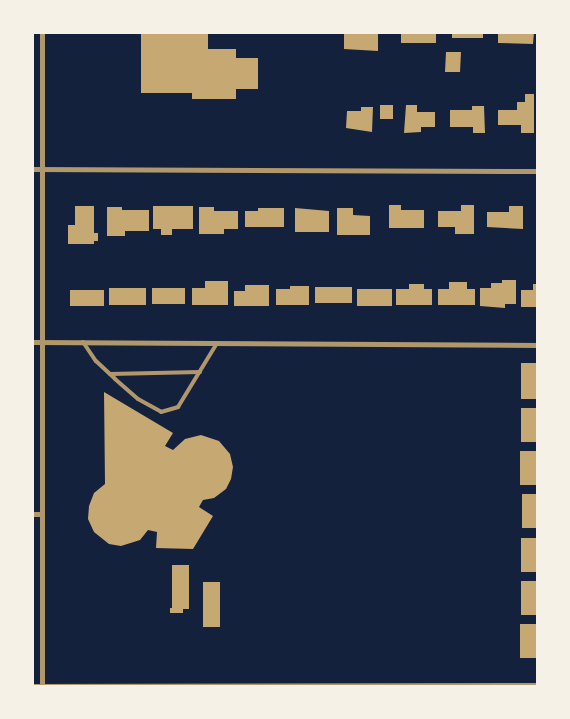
<!DOCTYPE html>
<html>
<head>
<meta charset="utf-8">
<style>
  body { margin:0 }
  #map { position:relative; width:570px; height:719px; overflow:hidden; background:#14213d; font-family:Arial,sans-serif }
  div>[style] { position:absolute }
  [style*='--x'] { left:calc(var(--x)*1px); top:calc(var(--y)*1px); width:calc(var(--w)*1px); rotate:calc(var(--a)*1deg) }
  .building>* { inset:0; background:#c6a872 }
  .service>* { height:4px; margin:-2px; padding:0 2px; transform-origin:2px; border-radius:2px; background:#b1986c }
  .minor>* { height:5px; margin:-2.5px; padding:0 2.5px; transform-origin:2.5px; border-radius:2.5px; background:#b1986c }
  span { translate:-50% -50%; white-space:nowrap; text-align:center; line-height:1.15; -webkit-text-stroke:4px #f6f1e7; paint-order:stroke }
  .frame { position:absolute; inset:0; border:34px solid #f6f1e7; pointer-events:none }
</style>
</head>
<body>
<div id="map">
  <div class="building">
    <i style="clip-path:polygon(141px 32px,208px 32px,208px 49px,236px 49px,236px 58px,258px 58px,258px 89px,236px 89px,236px 99px,192px 99px,192px 93px,141px 93px)"></i>
    <i style="clip-path:polygon(344px 32px,378px 32px,378px 51px,344px 49px)"></i>
    <i style="clip-path:polygon(401px 32px,436px 32px,436px 43px,401px 43px)"></i>
    <i style="clip-path:polygon(452px 32px,483px 32px,483px 38px,452px 38px)"></i>
    <i style="clip-path:polygon(498px 32px,534px 32px,533px 44px,498px 43px)"></i>
    <i style="clip-path:polygon(446px 52px,461px 52px,460px 72px,445px 72px)"></i>
    <i style="clip-path:polygon(525px 94px,534px 94px,534px 133px,521px 133px,521px 125px,498px 125px,498px 110px,517px 110px,517px 102px,525px 102px)"></i>
    <i style="clip-path:polygon(380px 105px,393px 105px,393px 119px,380px 119px)"></i>
    <i style="clip-path:polygon(406px 105px,417px 105px,417px 112px,435px 112px,435px 127px,421px 127px,421px 132px,404px 133px)"></i>
    <i style="clip-path:polygon(472px 106px,484px 106px,485px 133px,473px 133px,473px 127px,450px 127px,450px 110px,472px 110px)"></i>
    <i style="clip-path:polygon(361px 107px,373px 107px,372px 132px,346px 128px,347px 111px,361px 111px)"></i>
    <i style="clip-path:polygon(389px 205px,401px 205px,401px 210px,424px 210px,424px 228px,389px 228px)"></i>
    <i style="clip-path:polygon(461px 205px,474px 205px,474px 234px,455px 234px,455px 227px,438px 227px,438px 211px,461px 211px)"></i>
    <i style="clip-path:polygon(75px 206px,94px 206px,94px 233px,98px 233px,98px 241px,94px 241px,94px 244px,68px 244px,68px 225px,75px 225px)"></i>
    <i style="clip-path:polygon(153px 206px,193px 206px,193px 229px,172px 229px,172px 235px,161px 235px,161px 229px,153px 229px)"></i>
    <i style="clip-path:polygon(509px 206px,523px 206px,523px 229px,487px 227px,487px 212px,509px 212px)"></i>
    <i style="clip-path:polygon(107px 207px,122px 207px,122px 210px,149px 210px,149px 231px,125px 231px,125px 236px,107px 236px)"></i>
    <i style="clip-path:polygon(199px 207px,214px 207px,214px 211px,238px 211px,238px 229px,224px 229px,224px 234px,199px 234px)"></i>
    <i style="clip-path:polygon(258px 208px,284px 208px,284px 227px,245px 227px,245px 211px,258px 211px)"></i>
    <i style="clip-path:polygon(295px 208px,329px 211px,329px 232px,295px 232px)"></i>
    <i style="clip-path:polygon(337px 208px,353px 208px,353px 215px,370px 216px,370px 235px,337px 235px)"></i>
    <i style="clip-path:polygon(502px 280px,516px 280px,516px 304px,505px 304px,505px 308px,480px 306px,480px 288px,491px 288px,491px 283px,502px 283px)"></i>
    <i style="clip-path:polygon(205px 281px,228px 281px,228px 305px,192px 305px,192px 288px,205px 288px)"></i>
    <i style="clip-path:polygon(449px 282px,467px 282px,467px 289px,475px 289px,475px 305px,438px 305px,438px 289px,449px 289px)"></i>
    <i style="clip-path:polygon(409px 284px,424px 284px,424px 289px,432px 289px,432px 305px,396px 305px,396px 289px,409px 289px)"></i>
    <i style="clip-path:polygon(533px 284px,538px 284px,538px 307px,521px 307px,521px 290px,533px 290px)"></i>
    <i style="clip-path:polygon(245px 285px,269px 285px,269px 306px,234px 306px,234px 291px,245px 291px)"></i>
    <i style="clip-path:polygon(290px 286px,309px 286px,309px 305px,276px 305px,276px 289px,290px 289px)"></i>
    <i style="clip-path:polygon(315px 287px,352px 287px,352px 303px,315px 303px)"></i>
    <i style="clip-path:polygon(109px 288px,146px 288px,146px 305px,109px 305px)"></i>
    <i style="clip-path:polygon(152px 288px,185px 288px,185px 304px,152px 304px)"></i>
    <i style="clip-path:polygon(357px 289px,392px 289px,392px 306px,357px 306px)"></i>
    <i style="clip-path:polygon(70px 290px,104px 290px,104px 306px,70px 306px)"></i>
    <i style="clip-path:polygon(521px 363px,538px 363px,537px 399px,521px 399px)"></i>
    <i style="clip-path:polygon(104px 392px,173px 433px,165px 446px,173px 450px,185px 439px,201px 435px,219px 441px,230px 454px,233px 467px,231px 479px,226px 489px,214px 498px,203px 500px,199px 507px,213px 516px,193px 549px,156px 548px,157px 532px,148px 530px,140px 540px,121px 546px,109px 544px,94px 532px,88px 519px,89px 506px,94px 493px,105px 484px)"></i>
    <i style="clip-path:polygon(521px 408px,538px 408px,537px 442px,521px 442px)"></i>
    <i style="clip-path:polygon(520px 451px,538px 451px,537px 485px,520px 485px)"></i>
    <i style="clip-path:polygon(522px 494px,538px 494px,536px 528px,522px 528px)"></i>
    <i style="clip-path:polygon(521px 538px,538px 538px,537px 572px,521px 572px)"></i>
    <i style="clip-path:polygon(172px 565px,189px 565px,189px 609px,183px 609px,183px 613px,170px 613px,170px 608px,172px 608px)"></i>
    <i style="clip-path:polygon(521px 581px,538px 581px,537px 615px,521px 615px)"></i>
    <i style="clip-path:polygon(203px 582px,220px 582px,220px 627px,203px 627px)"></i>
    <i style="clip-path:polygon(520px 624px,538px 624px,536px 658px,520px 658px)"></i>
  </div>
  <div class="service">
    <i style="--x:83;--y:342;--w:23;--a:56"></i>
    <i style="--x:96;--y:361;--w:26;--a:43"></i>
    <i style="--x:115;--y:379;--w:30;--a:41"></i>
    <i style="--x:138;--y:399;--w:26;--a:29"></i>
    <i style="--x:161;--y:412;--w:18;--a:-16"></i>
    <i style="--x:178;--y:407;--w:75;--a:-58.6"></i>
    <i style="--x:110;--y:374;--w:90;--a:-1.3"></i>
  </div>
  <div class="minor">
    <i style="--x:32;--y:169;--w:506;--a:0.23"></i>
    <i style="--x:32;--y:342;--w:506;--a:0.34"></i>
    <i style="--x:32;--y:514;--w:10;--a:0"></i>
    <i style="--x:32;--y:686;--w:506;--a:-0.11"></i>
    <i style="--x:42;--y:686;--w:654;--a:-90"></i>
  </div>
  <div class="frame"></div>
</div>
</body>
</html>
